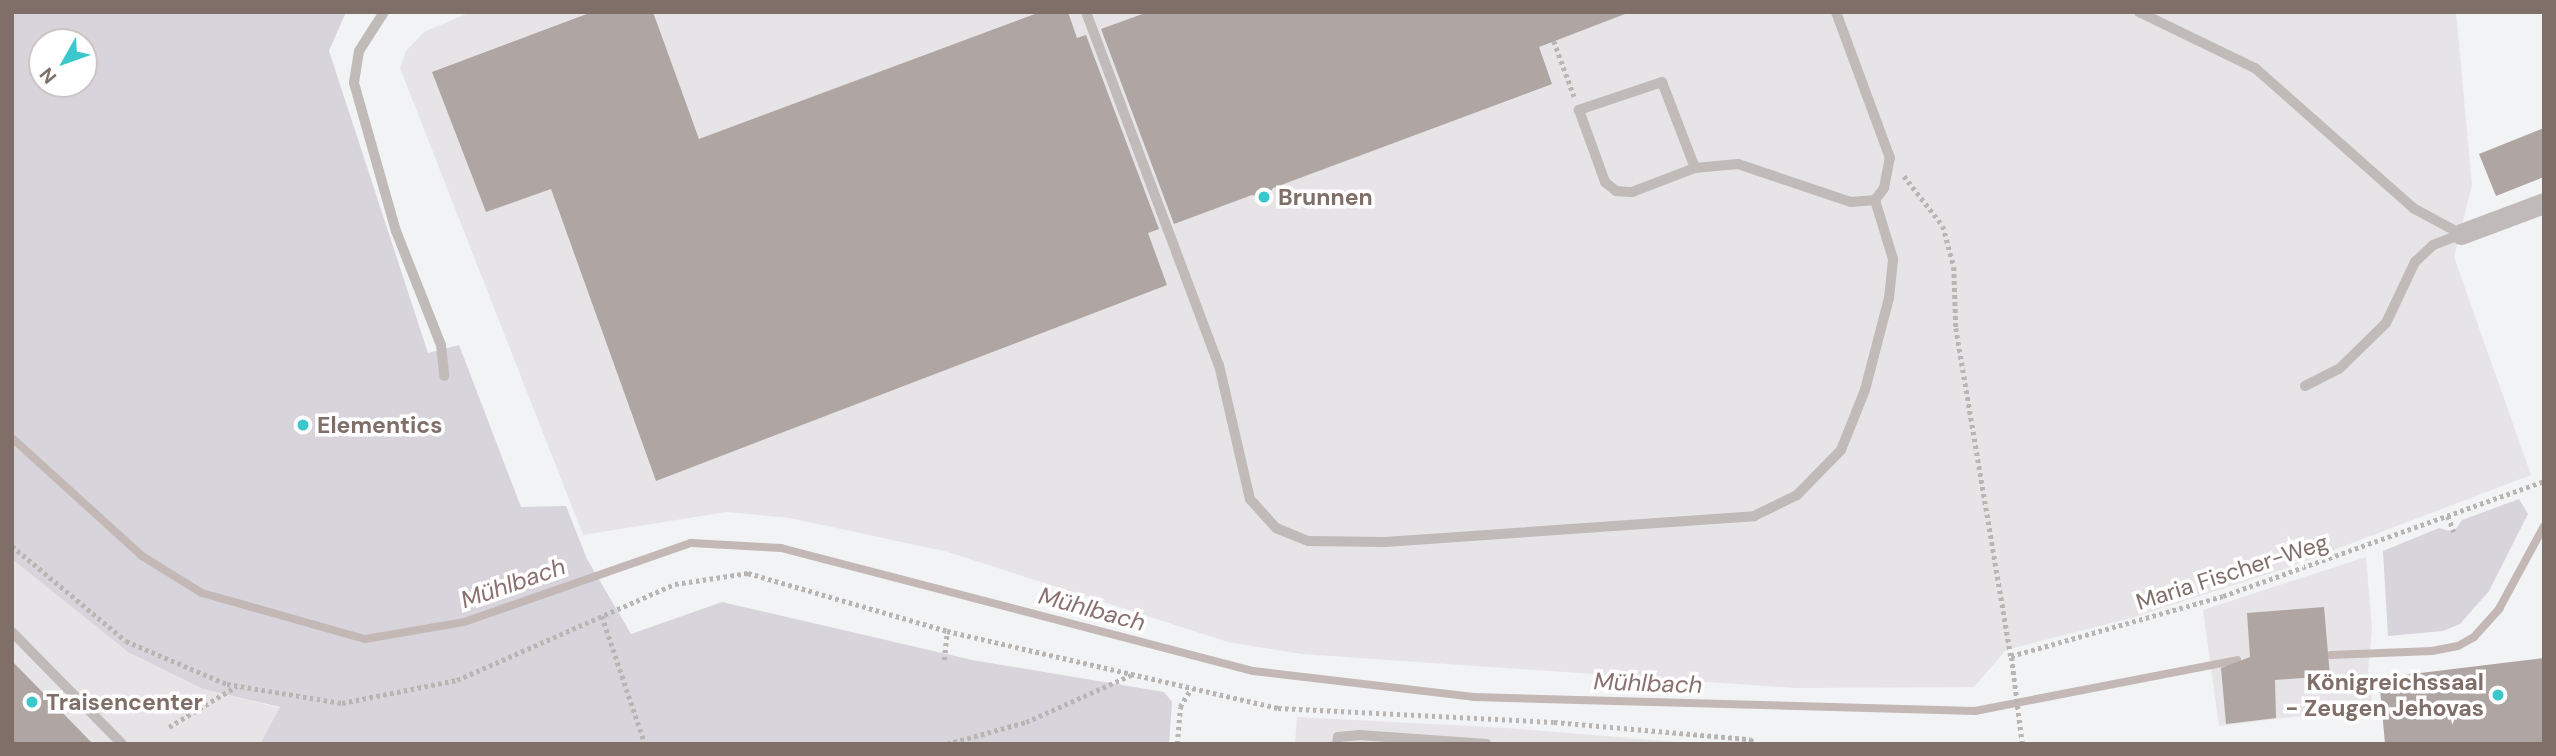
<!DOCTYPE html>
<html>
<head>
<meta charset="utf-8">
<style>
  body { margin:0 }
  #map { position:relative; width:2556px; height:756px; overflow:hidden; background:#f2f3f5; font-family:"DM Sans",sans-serif }
  div>[style] { position:absolute }
  [style*='--x'] { left:calc(var(--x)*1px); top:calc(var(--y)*1px); width:calc(var(--w)*1px); rotate:calc(var(--a)*1deg) }
  .built>* { inset:0; background:#e6e4e6 }
  .green>* { inset:0; background:#d7d4db }
  .stream>* { height:8px; margin:-4px; padding:0 4px; transform-origin:4px; border-radius:4px; background:#c4b8b6 }
  .building>* { inset:0; background:#afa5a3 }
  .path>* { height:4.5px; margin-top:-2.25px; transform-origin:0; background:repeating-linear-gradient(90deg,#b9b5b3 0 3.5px,transparent 0 7px) }
  .service>* { height:10px; margin:-5px; padding:0 5px; transform-origin:5px; border-radius:5px; background:#c0bab8 }
  .minor>* { height:21px; margin:-10.5px; padding:0 10.5px; transform-origin:10.5px; border-radius:10.5px; background:#c0bab8 }
  .dots>* { width:19px; height:19px; translate:-50% -50%; box-sizing:border-box; border:4px solid #fff; border-radius:50% }
  span { translate:-50% -50%; white-space:nowrap; text-align:center; line-height:1.15; -webkit-text-stroke:7px #fff; paint-order:stroke }
  .poi-label { font-size:23px; color:#806e68; font-weight:700 }
  .left { translate:0 -50%; text-align:left }
  .right { translate:-100% -50%; text-align:right }
  .street-label { font-size:23px; color:#806e68 }
  .water-label { font-size:24px; color:#8a706e; font-style:italic }
  .frame { position:absolute; inset:0; border:14px solid #806e68; pointer-events:none }
  .north { position:absolute; left:28px; top:28px; width:70px; height:70px; box-sizing:border-box; background:#fff; border:2px solid #ccc5c3; border-radius:50%; rotate:230deg; font-size:19px; font-weight:700; line-height:28px; text-align:center; color:#806e68 }
  .north::after { content:''; display:block; margin:auto; width:24px; height:32px; background:#3ac8cd; clip-path:polygon(50% 0,100% 100%,50% 72%,0 100%) }
</style>
</head>
<body>
<div id="map">
  <div class="built">
    <i style="clip-path:polygon(471px 12px,2456px 12px,2472px 185px,2454px 257px,2531px 475px,2284px 569px,2131px 618px,2006px 650px,1974px 687px,1795px 688px,1302px 654px,1228px 642px,948px 552px,790px 518px,726px 512px,583px 535px,400px 68px,406px 51px,424px 32px)"></i>
    <i style="clip-path:polygon(2366px 557px,2372px 628px,2368px 671px,2373px 707px,2219px 726px,2203px 610px)"></i>
    <i style="clip-path:polygon(12px 559px,128px 652px,203px 689px,280px 708px,260px 744px,12px 744px)"></i>
    <i style="clip-path:polygon(1297px 717px,1507px 728px,1703px 744px,1295px 744px)"></i>
  </div>
  <div class="green">
    <i style="clip-path:polygon(evenodd,12px 12px,346px 12px,329px 51px,428px 353px,459px 345px,521px 507px,566px 506px,587px 559px,631px 634px,722px 602px,972px 660px,1164px 692px,1172px 702px,1169px 744px,260px 744px,280px 707px,203px 689px,128px 652px,12px 559px,12px 12px,42px 42px,84px 42px,84px 84px,42px 84px,42px 42px)"></i>
    <i style="clip-path:polygon(2519px 499px,2528px 514px,2489px 591px,2460px 624px,2443px 631px,2388px 636px,2383px 551px,2439px 528px,2454px 532px,2462px 520px)"></i>
  </div>
  <div class="stream">
    <i style="--x:12;--y:438;--w:176;--a:42.2"></i>
    <i style="--x:142;--y:556;--w:70;--a:31.7"></i>
    <i style="--x:202;--y:593;--w:169;--a:15.8"></i>
    <i style="--x:365;--y:639;--w:100;--a:-9.7"></i>
    <i style="--x:464;--y:622;--w:240;--a:-19.2"></i>
    <i style="--x:691;--y:543;--w:90;--a:3.2"></i>
    <i style="--x:781;--y:548;--w:488;--a:14.6"></i>
    <i style="--x:1253;--y:671;--w:222;--a:6.7"></i>
    <i style="--x:1473;--y:697;--w:502;--a:1.6"></i>
    <i style="--x:1975;--y:711;--w:267;--a:-11"></i>
    <i style="--x:2331;--y:655;--w:101;--a:-2.3"></i>
    <i style="--x:2432;--y:651;--w:26;--a:-11"></i>
    <i style="--x:2458;--y:646;--w:18;--a:-29"></i>
    <i style="--x:2474;--y:637;--w:38;--a:-48"></i>
    <i style="--x:2499;--y:609;--w:94;--a:-61.5"></i>
  </div>
  <div class="building">
    <i style="clip-path:polygon(592px 12px,653px 12px,699px 139px,1040px 12px,1068px 12px,1077px 38px,1086px 35px,1159px 229px,1148px 233px,1167px 285px,656px 481px,551px 189px,486px 212px,432px 72px)"></i>
    <i style="clip-path:polygon(1148px 12px,1625px 12px,1625px 14px,1539px 47px,1552px 84px,1273px 188px,1266px 198px,1252px 195px,1174px 224px,1101px 29px)"></i>
    <i style="clip-path:polygon(2544px 128px,2544px 177px,2496px 196px,2479px 154px)"></i>
    <i style="clip-path:polygon(2324px 607px,2330px 676px,2275px 680px,2276px 718px,2226px 724px,2221px 668px,2250px 657px,2247px 613px)"></i>
    <i style="clip-path:polygon(2544px 658px,2544px 744px,2385px 744px,2379px 678px)"></i>
    <i style="clip-path:polygon(12px 661px,93px 744px,12px 744px)"></i>
  </div>
  <div class="path">
    <i style="--x:1554;--y:41;--w:59;--a:70"></i>
    <i style="--x:1904;--y:176;--w:63;--a:52"></i>
    <i style="--x:1943;--y:226;--w:42;--a:75"></i>
    <i style="--x:1954;--y:267;--w:61;--a:88.1"></i>
    <i style="--x:1956;--y:328;--w:333;--a:80.5"></i>
    <i style="--x:2448;--y:516;--w:17;--a:69"></i>
    <i style="--x:12;--y:546;--w:148;--a:39.8"></i>
    <i style="--x:126;--y:641;--w:110;--a:23.1"></i>
    <i style="--x:227;--y:684;--w:117;--a:9.4"></i>
    <i style="--x:342;--y:703;--w:117;--a:-11.3"></i>
    <i style="--x:457;--y:680;--w:238;--a:-23.8"></i>
    <i style="--x:675;--y:584;--w:74;--a:-8.6"></i>
    <i style="--x:748;--y:573;--w:207;--a:16.2"></i>
    <i style="--x:947;--y:631;--w:340;--a:13.1"></i>
    <i style="--x:1278;--y:708;--w:276;--a:2.9"></i>
    <i style="--x:1554;--y:722;--w:197;--a:5"></i>
    <i style="--x:1750;--y:739;--w:8;--a:40"></i>
    <i style="--x:602;--y:616;--w:135;--a:71.4"></i>
    <i style="--x:944;--y:660;--w:29;--a:-84"></i>
    <i style="--x:169;--y:727;--w:79;--a:-31.1"></i>
    <i style="--x:947;--y:744;--w:82;--a:-15.6"></i>
    <i style="--x:1026;--y:722;--w:115;--a:-24.1"></i>
    <i style="--x:1177;--y:744;--w:37;--a:-85"></i>
    <i style="--x:1180;--y:707;--w:21;--a:-59"></i>
    <i style="--x:2022;--y:744;--w:89;--a:-97.1"></i>
    <i style="--x:2011;--y:656;--w:220;--a:-15.8"></i>
    <i style="--x:2223;--y:596;--w:341;--a:-19.7"></i>
  </div>
  <div class="service">
    <i style="--x:384;--y:12;--w:46;--a:122.7"></i>
    <i style="--x:359;--y:51;--w:32;--a:99"></i>
    <i style="--x:354;--y:83;--w:154;--a:74.2"></i>
    <i style="--x:396;--y:231;--w:123;--a:68.5"></i>
    <i style="--x:441;--y:345;--w:31;--a:84"></i>
    <i style="--x:1086;--y:12;--w:377;--a:69.4"></i>
    <i style="--x:1219;--y:365;--w:138;--a:77"></i>
    <i style="--x:1250;--y:499;--w:39;--a:48"></i>
    <i style="--x:1276;--y:528;--w:35;--a:22"></i>
    <i style="--x:1309;--y:541;--w:76;--a:0.8"></i>
    <i style="--x:1385;--y:542;--w:370;--a:-4"></i>
    <i style="--x:1754;--y:516;--w:48;--a:-26"></i>
    <i style="--x:1797;--y:495;--w:63;--a:-45.6"></i>
    <i style="--x:1841;--y:450;--w:65;--a:-68.2"></i>
    <i style="--x:1865;--y:390;--w:95;--a:-75.4"></i>
    <i style="--x:1889;--y:298;--w:39;--a:-84"></i>
    <i style="--x:1893;--y:259;--w:62;--a:-107"></i>
    <i style="--x:2139;--y:12;--w:129;--a:25.8"></i>
    <i style="--x:2255;--y:68;--w:211;--a:41.5"></i>
    <i style="--x:2413;--y:208;--w:55;--a:28.4"></i>
    <i style="--x:1695;--y:168;--w:92;--a:-111"></i>
    <i style="--x:1662;--y:82;--w:88;--a:161.4"></i>
    <i style="--x:1579;--y:110;--w:77;--a:70.1"></i>
    <i style="--x:1605;--y:182;--w:14;--a:39"></i>
    <i style="--x:1616;--y:191;--w:16;--a:4"></i>
    <i style="--x:1632;--y:192;--w:67;--a:-20.9"></i>
    <i style="--x:1695;--y:168;--w:43;--a:-5.3"></i>
    <i style="--x:1738;--y:164;--w:119;--a:18.6"></i>
    <i style="--x:1851;--y:202;--w:24;--a:-5"></i>
    <i style="--x:1875;--y:200;--w:15;--a:-53"></i>
    <i style="--x:1884;--y:188;--w:31;--a:-79"></i>
    <i style="--x:1890;--y:158;--w:156;--a:-110.3"></i>
    <i style="--x:2305;--y:386;--w:38;--a:-27"></i>
    <i style="--x:2339;--y:369;--w:66;--a:-44.4"></i>
    <i style="--x:2386;--y:323;--w:68;--a:-64.6"></i>
    <i style="--x:2415;--y:262;--w:25;--a:-43"></i>
    <i style="--x:2433;--y:245;--w:30;--a:-21"></i>
    <i style="--x:12;--y:632;--w:157;--a:45.5"></i>
    <i style="--x:1337;--y:744;--w:7;--a:-82"></i>
    <i style="--x:1338;--y:737;--w:21;--a:-5"></i>
    <i style="--x:1359;--y:735;--w:128;--a:4"></i>
  </div>
  <div class="minor">
    <i style="--x:2461;--y:234;--w:89;--a:-20.5"></i>
  </div>
  <div class="dots">
    <i style="left:1264px;top:197px;background:#3ac8cd"></i>
    <i style="left:303px;top:425px;background:#3ac8cd"></i>
    <i style="left:2498px;top:695px;background:#3ac8cd"></i>
    <i style="left:32px;top:702px;background:#3ac8cd"></i>
  </div>
  <div class="poi-label">
    <span class="left" style="left:1278px;top:197px">Brunnen</span>
    <span class="left" style="left:317px;top:425px">Elementics</span>
    <span class="right" style="left:2484px;top:695px">Königreichssaal<br>- Zeugen Jehovas</span>
    <span class="left" style="left:46px;top:702px">Traisencenter</span>
  </div>
  <div class="street-label">
    <span style="left:2232px;top:572px;rotate:-18deg">Maria Fischer-Weg</span>
  </div>
  <div class="water-label">
    <span style="left:513px;top:583px;rotate:-19deg">Mühlbach</span>
    <span style="left:1092px;top:609px;rotate:15deg">Mühlbach</span>
    <span style="left:1648px;top:683px;rotate:2deg">Mühlbach</span>
  </div>
  <div class="frame"></div>
  <div class="north">N</div>
</div>
</body>
</html>
